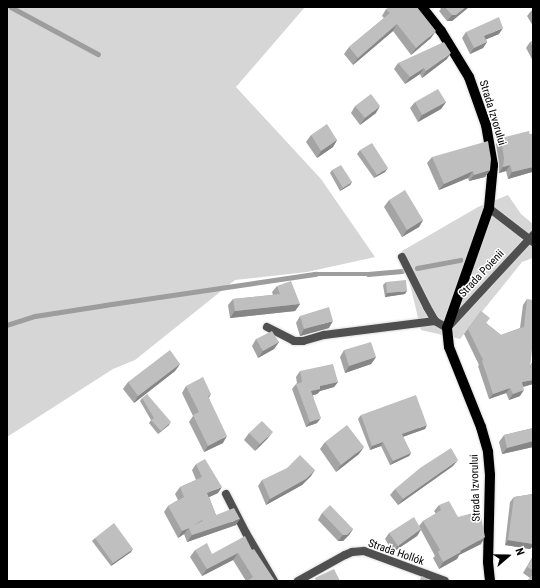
<!DOCTYPE html>
<html>
<head>
<meta charset="utf-8">
<style>
  body { margin:0 }
  #map { position:relative; width:540px; height:588px; overflow:hidden; background:#fff; font-family:"Roboto Condensed",sans-serif }
  div>[style] { position:absolute }
  [style*='--x'] { left:calc(var(--x)*1px); top:calc(var(--y)*1px); width:calc(var(--w)*1px); rotate:calc(var(--a)*1deg) }
  .green>* { inset:0; background:#d6d6d6 }
  .stream>* { height:4.5px; margin:-2.25px; padding:0 2.25px; transform-origin:2.25px; border-radius:2.25px; background:#9d9d9d }
  .roads { filter:drop-shadow(0 0 1px #dbdbdb) drop-shadow(0 0 1px #dbdbdb) }
  .street>* { height:8px; margin:-4px; padding:0 4px; transform-origin:4px; border-radius:4px; background:#4f4f4f }
  .primary>* { height:10px; margin:-5px; padding:0 5px; transform-origin:5px; border-radius:5px; background:#000 }
  .wall>* { inset:0; background:#a4a4a4 }
  .shaded-wall>* { inset:0; background:#868686 }
  .building>* { inset:0; background:#bfbfbf }
  span { translate:-50% -50%; white-space:nowrap; text-align:center; line-height:1.15; -webkit-text-stroke:3px #fff; paint-order:stroke }
  .street-label { font-size:11px; color:#000 }
  .frame { position:absolute; inset:0; border:8px solid #000; pointer-events:none }
  .north { position:absolute; left:488px; top:536px; width:40px; height:40px; -webkit-text-stroke:3px #fff; paint-order:stroke; rotate:70deg; font-size:11px; font-weight:700; line-height:16px; text-align:center; color:#000 }
  .north::after { content:''; display:block; margin:auto; width:14px; height:18px; background:#000; clip-path:polygon(50% 0,100% 100%,50% 72%,0 100%) }
</style>
</head>
<body>
<div id="map">
  <div class="green">
    <i style="clip-path:polygon(7px 7px,305px 7px,236px 87px,321px 179px,375px 257px,307px 272px,235px 280px,135px 360px,113px 369px,7px 437px)"></i>
    <i style="clip-path:polygon(508px 195px,521px 214px,533px 224px,533px 258px,522px 262px,460px 339px,421px 330px,402px 251px,478px 207px)"></i>
  </div>
  <div class="stream">
    <i style="--x:11;--y:7;--w:99;--a:28.4"></i>
    <i style="--x:417;--y:268;--w:44;--a:-10.5"></i>
    <i style="--x:7;--y:325;--w:29;--a:-18"></i>
    <i style="--x:35;--y:316;--w:71;--a:-8.9"></i>
    <i style="--x:105;--y:305;--w:213;--a:-8.4"></i>
    <i style="--x:316;--y:274;--w:52;--a:0"></i>
    <i style="--x:368;--y:274;--w:34;--a:-5"></i>
  </div>
  <div class="roads">
    <div class="street">
      <i style="--x:489;--y:208;--w:56;--a:37.7"></i>
      <i style="--x:402;--y:257;--w:56;--a:63.4"></i>
      <i style="--x:427;--y:307;--w:16;--a:60"></i>
      <i style="--x:267;--y:327;--w:30;--a:27"></i>
      <i style="--x:294;--y:341;--w:9;--a:0"></i>
      <i style="--x:303;--y:341;--w:22;--a:-16"></i>
      <i style="--x:324;--y:335;--w:112;--a:-7.2"></i>
      <i style="--x:435;--y:321;--w:14;--a:30"></i>
      <i style="--x:447;--y:328;--w:127;--a:-47.2"></i>
      <i style="--x:226;--y:494;--w:44;--a:62.9"></i>
      <i style="--x:246;--y:533;--w:56;--a:59.7"></i>
      <i style="--x:298;--y:581;--w:54;--a:-29"></i>
      <i style="--x:345;--y:555;--w:8;--a:-23"></i>
      <i style="--x:352;--y:552;--w:12;--a:-5"></i>
      <i style="--x:364;--y:551;--w:86;--a:20.3"></i>
    </div>
    <div class="primary">
      <i style="--x:422;--y:7;--w:31;--a:52"></i>
      <i style="--x:441;--y:31;--w:54;--a:58.7"></i>
      <i style="--x:469;--y:77;--w:51;--a:70.5"></i>
      <i style="--x:486;--y:125;--w:41;--a:80.1"></i>
      <i style="--x:493;--y:165;--w:43;--a:95.3"></i>
      <i style="--x:489;--y:208;--w:127;--a:109.3"></i>
      <i style="--x:447;--y:328;--w:19;--a:84"></i>
      <i style="--x:449;--y:347;--w:86;--a:68.2"></i>
      <i style="--x:481;--y:427;--w:26;--a:74"></i>
      <i style="--x:488;--y:452;--w:23;--a:85"></i>
      <i style="--x:490;--y:475;--w:87;--a:91.3"></i>
      <i style="--x:488;--y:562;--w:19;--a:84"></i>
    </div>
  </div>
  <div class="wall">
    <i style="clip-path:polygon(439px 7px,469px 7px,452px 21px,447px 21px,439px 11px,441px 9px)"></i>
    <i style="clip-path:polygon(386px 9px,431px 38px,411px 55px,393px 31px,353px 65px,344px 54px,349px 47px,384px 18px,382px 16px)"></i>
    <i style="clip-path:polygon(533px 10px,533px 26px,527px 16px,531px 11px)"></i>
    <i style="clip-path:polygon(466px 32px,499px 34px,486px 39px,487px 42px,483px 48px,470px 54px,462px 38px)"></i>
    <i style="clip-path:polygon(533px 41px,533px 61px,526px 48px,530px 42px)"></i>
    <i style="clip-path:polygon(447px 59px,422px 78px,420px 74px,405px 84px,394px 69px,398px 63px)"></i>
    <i style="clip-path:polygon(415px 102px,446px 102px,441px 109px,418px 122px,410px 108px)"></i>
    <i style="clip-path:polygon(355px 106px,376px 113px,360px 125px,351px 113px)"></i>
    <i style="clip-path:polygon(533px 134px,533px 173px,532px 172px,508px 179px,506px 171px,499px 173px,499px 164px,496px 144px,501px 138px)"></i>
    <i style="clip-path:polygon(311px 135px,337px 140px,333px 147px,317px 158px,306px 142px)"></i>
    <i style="clip-path:polygon(360px 150px,385px 172px,374px 178px,357px 154px)"></i>
    <i style="clip-path:polygon(432px 157px,490px 170px,485px 177px,469px 181px,468px 178px,439px 190px,427px 163px)"></i>
    <i style="clip-path:polygon(332px 170px,352px 182px,350px 185px,340px 191px,330px 173px)"></i>
    <i style="clip-path:polygon(389px 200px,423px 220px,419px 227px,402px 237px,384px 207px)"></i>
    <i style="clip-path:polygon(386px 282px,405px 294px,385px 297px,383px 285px)"></i>
    <i style="clip-path:polygon(277px 286px,300px 304px,295px 311px,230px 318px,228px 305px,233px 299px,273px 295px,272px 292px)"></i>
    <i style="clip-path:polygon(527px 299px,530px 366px,533px 361px,533px 384px,523px 387px,520px 396px,509px 400px,506px 393px,489px 399px,478px 366px,479px 365px,464px 334px,481px 311px,486px 323px,501px 335px,520px 328px,523px 305px)"></i>
    <i style="clip-path:polygon(300px 316px,329px 328px,300px 336px,296px 323px)"></i>
    <i style="clip-path:polygon(256px 339px,279px 342px,274px 349px,258px 358px,252px 346px)"></i>
    <i style="clip-path:polygon(344px 350px,376px 357px,371px 364px,345px 373px,340px 357px)"></i>
    <i style="clip-path:polygon(180px 364px,175px 371px,134px 403px,123px 389px,128px 382px)"></i>
    <i style="clip-path:polygon(300px 371px,338px 382px,334px 387px,320px 391px,317px 394px,313px 395px,317px 423px,306px 427px,292px 389px,296px 384px,297px 383px,296px 377px)"></i>
    <i style="clip-path:polygon(186px 386px,211px 394px,209px 398px,223px 443px,204px 452px,189px 422px,193px 416px,182px 393px)"></i>
    <i style="clip-path:polygon(142px 398px,169px 425px,158px 434px,149px 423px,151px 420px,140px 401px)"></i>
    <i style="clip-path:polygon(361px 415px,425px 429px,403px 437px,411px 453px,409px 456px,390px 465px,381px 446px,370px 450px,358px 419px)"></i>
    <i style="clip-path:polygon(533px 428px,533px 447px,502px 454px,499px 442px,504px 435px)"></i>
    <i style="clip-path:polygon(249px 433px,268px 438px,255px 451px,244px 440px)"></i>
    <i style="clip-path:polygon(325px 442px,359px 454px,336px 472px,320px 449px)"></i>
    <i style="clip-path:polygon(196px 464px,218px 493px,209px 497px,216px 515px,236px 525px,187px 542px,184px 534px,178px 538px,164px 512px,168px 506px,178px 500px,175px 494px,180px 487px,196px 480px,192px 470px)"></i>
    <i style="clip-path:polygon(453px 466px,398px 505px,390px 495px,395px 489px)"></i>
    <i style="clip-path:polygon(311px 476px,302px 485px,266px 505px,258px 486px,262px 480px)"></i>
    <i style="clip-path:polygon(533px 494px,533px 546px,530px 549px,505px 545px,510px 502px,514px 497px)"></i>
    <i style="clip-path:polygon(439px 505px,458px 517px,481px 544px,459px 555px,457px 559px,439px 569px,433px 558px,435px 556px,421px 530px,417px 536px,393px 552px,385px 539px,389px 533px,419px 526px,423px 521px,436px 514px,434px 511px)"></i>
    <i style="clip-path:polygon(322px 513px,353px 529px,349px 535px,343px 541px,338px 541px,318px 520px)"></i>
    <i style="clip-path:polygon(95px 538px,131px 552px,111px 566px,92px 541px)"></i>
    <i style="clip-path:polygon(195px 550px,212px 554px,252px 550px,275px 581px,246px 581px,233px 560px,202px 576px,190px 557px)"></i>
    <i style="clip-path:polygon(533px 556px,533px 581px,530px 578px,523px 573px)"></i>
  </div>
  <div class="shaded-wall">
    <i style="clip-path:polygon(466px 7px,469px 7px,452px 21px,447px 21px,452px 15px)"></i>
    <i style="clip-path:polygon(397px 24px,393px 31px,353px 65px,358px 58px)"></i>
    <i style="clip-path:polygon(503px 28px,499px 34px,480px 42px,484px 36px)"></i>
    <i style="clip-path:polygon(436px 31px,431px 38px,411px 55px,416px 48px)"></i>
    <i style="clip-path:polygon(487px 42px,483px 48px,470px 54px,474px 48px)"></i>
    <i style="clip-path:polygon(451px 53px,447px 59px,422px 78px,426px 71px)"></i>
    <i style="clip-path:polygon(424px 68px,420px 74px,405px 84px,410px 77px)"></i>
    <i style="clip-path:polygon(446px 102px,441px 109px,418px 122px,422px 115px)"></i>
    <i style="clip-path:polygon(380px 106px,376px 113px,360px 125px,365px 118px)"></i>
    <i style="clip-path:polygon(337px 140px,333px 147px,317px 158px,321px 151px)"></i>
    <i style="clip-path:polygon(510px 165px,506px 171px,499px 173px,503px 167px)"></i>
    <i style="clip-path:polygon(533px 167px,532px 172px,508px 179px,512px 172px)"></i>
    <i style="clip-path:polygon(388px 168px,385px 172px,374px 178px,377px 175px)"></i>
    <i style="clip-path:polygon(490px 170px,485px 177px,469px 181px,474px 175px)"></i>
    <i style="clip-path:polygon(473px 171px,468px 178px,439px 190px,444px 184px)"></i>
    <i style="clip-path:polygon(352px 182px,350px 185px,340px 191px,343px 188px)"></i>
    <i style="clip-path:polygon(423px 220px,419px 227px,402px 237px,407px 230px)"></i>
    <i style="clip-path:polygon(407px 291px,405px 294px,385px 297px,387px 293px)"></i>
    <i style="clip-path:polygon(300px 304px,295px 311px,230px 318px,235px 311px)"></i>
    <i style="clip-path:polygon(333px 321px,329px 328px,300px 336px,304px 329px)"></i>
    <i style="clip-path:polygon(279px 342px,274px 349px,258px 358px,263px 351px)"></i>
    <i style="clip-path:polygon(376px 357px,371px 364px,345px 373px,349px 366px)"></i>
    <i style="clip-path:polygon(180px 364px,175px 371px,134px 403px,138px 396px)"></i>
    <i style="clip-path:polygon(533px 380px,533px 384px,518px 388px,522px 382px)"></i>
    <i style="clip-path:polygon(338px 382px,334px 387px,320px 391px,317px 394px,307px 397px,311px 391px,320px 386px)"></i>
    <i style="clip-path:polygon(510px 388px,506px 393px,489px 399px,493px 394px)"></i>
    <i style="clip-path:polygon(524px 390px,520px 396px,509px 400px,513px 394px)"></i>
    <i style="clip-path:polygon(321px 418px,317px 423px,306px 427px,310px 422px)"></i>
    <i style="clip-path:polygon(171px 422px,169px 425px,158px 434px,161px 431px)"></i>
    <i style="clip-path:polygon(427px 425px,425px 429px,399px 438px,402px 434px)"></i>
    <i style="clip-path:polygon(273px 432px,268px 438px,255px 451px,260px 444px)"></i>
    <i style="clip-path:polygon(227px 436px,223px 443px,204px 452px,208px 446px)"></i>
    <i style="clip-path:polygon(533px 441px,533px 447px,502px 454px,507px 448px)"></i>
    <i style="clip-path:polygon(383px 442px,381px 446px,370px 450px,372px 446px)"></i>
    <i style="clip-path:polygon(364px 447px,359px 454px,336px 472px,341px 465px)"></i>
    <i style="clip-path:polygon(411px 453px,409px 456px,390px 465px,393px 461px)"></i>
    <i style="clip-path:polygon(458px 460px,453px 466px,398px 505px,403px 499px)"></i>
    <i style="clip-path:polygon(315px 470px,311px 476px,302px 485px,266px 505px,270px 499px)"></i>
    <i style="clip-path:polygon(222px 487px,218px 493px,203px 500px,207px 493px)"></i>
    <i style="clip-path:polygon(240px 519px,236px 525px,187px 542px,192px 535px)"></i>
    <i style="clip-path:polygon(189px 528px,184px 534px,178px 538px,182px 531px)"></i>
    <i style="clip-path:polygon(353px 529px,349px 535px,343px 541px,338px 541px,343px 535px)"></i>
    <i style="clip-path:polygon(421px 529px,417px 536px,393px 552px,398px 546px)"></i>
    <i style="clip-path:polygon(485px 537px,481px 544px,459px 555px,457px 559px,439px 569px,443px 562px,460px 551px)"></i>
    <i style="clip-path:polygon(508px 540px,533px 544px,533px 546px,530px 549px,505px 545px)"></i>
    <i style="clip-path:polygon(133px 549px,131px 552px,111px 566px,113px 563px)"></i>
    <i style="clip-path:polygon(238px 553px,233px 560px,202px 576px,207px 569px)"></i>
  </div>
  <div class="building">
    <i style="clip-path:polygon(389px 7px,417px 7px,436px 31px,416px 48px,397px 24px,358px 58px,349px 47px,390px 13px,386px 9px)"></i>
    <i style="clip-path:polygon(445px 7px,466px 7px,456px 15px,452px 15px)"></i>
    <i style="clip-path:polygon(499px 17px,503px 28px,484px 36px,487px 42px,474px 48px,466px 32px)"></i>
    <i style="clip-path:polygon(533px 41px,533px 48px,530px 42px)"></i>
    <i style="clip-path:polygon(444px 42px,451px 53px,426px 71px,424px 68px,410px 77px,398px 63px)"></i>
    <i style="clip-path:polygon(438px 89px,446px 102px,422px 115px,415px 102px)"></i>
    <i style="clip-path:polygon(371px 94px,380px 106px,365px 118px,355px 106px)"></i>
    <i style="clip-path:polygon(327px 124px,337px 140px,321px 151px,311px 135px)"></i>
    <i style="clip-path:polygon(529px 131px,530px 135px,533px 134px,533px 167px,512px 172px,510px 165px,503px 167px,504px 158px,501px 138px)"></i>
    <i style="clip-path:polygon(488px 141px,491px 159px,490px 170px,474px 175px,473px 171px,444px 184px,432px 157px)"></i>
    <i style="clip-path:polygon(372px 143px,388px 168px,377px 175px,360px 150px)"></i>
    <i style="clip-path:polygon(341px 165px,352px 182px,343px 188px,332px 170px)"></i>
    <i style="clip-path:polygon(405px 190px,423px 220px,407px 230px,389px 200px)"></i>
    <i style="clip-path:polygon(406px 280px,407px 291px,387px 293px,386px 282px)"></i>
    <i style="clip-path:polygon(291px 281px,300px 304px,235px 311px,233px 299px,280px 294px,277px 286px)"></i>
    <i style="clip-path:polygon(527px 299px,533px 300px,533px 340px,530px 368px,533px 362px,533px 380px,522px 382px,524px 390px,513px 394px,510px 388px,493px 394px,482px 361px,483px 360px,468px 329px,481px 311px,490px 318px,486px 323px,501px 335px,524px 327px)"></i>
    <i style="clip-path:polygon(329px 307px,333px 321px,304px 329px,300px 316px)"></i>
    <i style="clip-path:polygon(272px 331px,279px 342px,263px 351px,256px 339px)"></i>
    <i style="clip-path:polygon(371px 342px,376px 357px,349px 366px,344px 350px)"></i>
    <i style="clip-path:polygon(170px 350px,180px 364px,138px 396px,128px 382px)"></i>
    <i style="clip-path:polygon(333px 364px,338px 382px,320px 386px,320px 389px,311px 391px,321px 418px,310px 422px,296px 384px,302px 382px,300px 371px)"></i>
    <i style="clip-path:polygon(203px 377px,211px 394px,208px 396px,227px 436px,208px 446px,193px 415px,199px 412px,186px 386px)"></i>
    <i style="clip-path:polygon(147px 394px,171px 422px,161px 431px,151px 420px,154px 418px,142px 398px)"></i>
    <i style="clip-path:polygon(416px 395px,427px 425px,402px 434px,411px 453px,393px 461px,383px 442px,372px 446px,361px 415px)"></i>
    <i style="clip-path:polygon(262px 421px,273px 432px,260px 444px,249px 433px)"></i>
    <i style="clip-path:polygon(347px 425px,364px 447px,341px 465px,325px 442px)"></i>
    <i style="clip-path:polygon(533px 428px,533px 441px,507px 448px,504px 435px)"></i>
    <i style="clip-path:polygon(451px 448px,458px 460px,403px 499px,395px 489px,420px 468px)"></i>
    <i style="clip-path:polygon(300px 455px,315px 470px,306px 479px,270px 499px,262px 480px,287px 468px)"></i>
    <i style="clip-path:polygon(evenodd,205px 459px,222px 487px,207px 493px,216px 515px,234px 508px,240px 519px,192px 535px,189px 528px,182px 531px,168px 506px,184px 497px,180px 487px,202px 477px,196px 464px,205px 459px,202px 520px,203px 521px,194px 525px,202px 520px)"></i>
    <i style="clip-path:polygon(533px 494px,533px 544px,508px 540px,514px 497px)"></i>
    <i style="clip-path:polygon(449px 501px,458px 517px,480px 511px,485px 537px,460px 551px,461px 552px,443px 562px,438px 552px,440px 550px,423px 521px,441px 510px,439px 505px)"></i>
    <i style="clip-path:polygon(330px 505px,353px 529px,347px 535px,343px 535px,322px 513px)"></i>
    <i style="clip-path:polygon(414px 517px,421px 529px,398px 546px,389px 533px)"></i>
    <i style="clip-path:polygon(114px 523px,133px 549px,113px 563px,95px 538px)"></i>
    <i style="clip-path:polygon(245px 536px,252px 550px,254px 549px,275px 581px,247px 581px,253px 577px,238px 553px,207px 569px,195px 550px,207px 543px,212px 554px)"></i>
    <i style="clip-path:polygon(533px 557px,533px 570px,527px 567px)"></i>
    <i style="clip-path:polygon(334px 569px,340px 581px,316px 581px,315px 578px)"></i>
    <i style="clip-path:polygon(533px 574px,533px 581px,527px 581px)"></i>
    <i style="clip-path:polygon(422px 576px,431px 581px,419px 581px)"></i>
  </div>
  <div class="street-label">
    <span style="left:492px;top:113px;rotate:73deg">Strada Izvorului</span>
    <span style="left:482px;top:274px;rotate:-47deg">Strada Poienii</span>
    <span style="left:476px;top:488px;rotate:-92deg">Strada Izvorului</span>
    <span style="left:396px;top:553px;rotate:19deg">Strada Hollók</span>
  </div>
  <div class="frame"></div>
  <div class="north">N</div>
</div>
</body>
</html>
